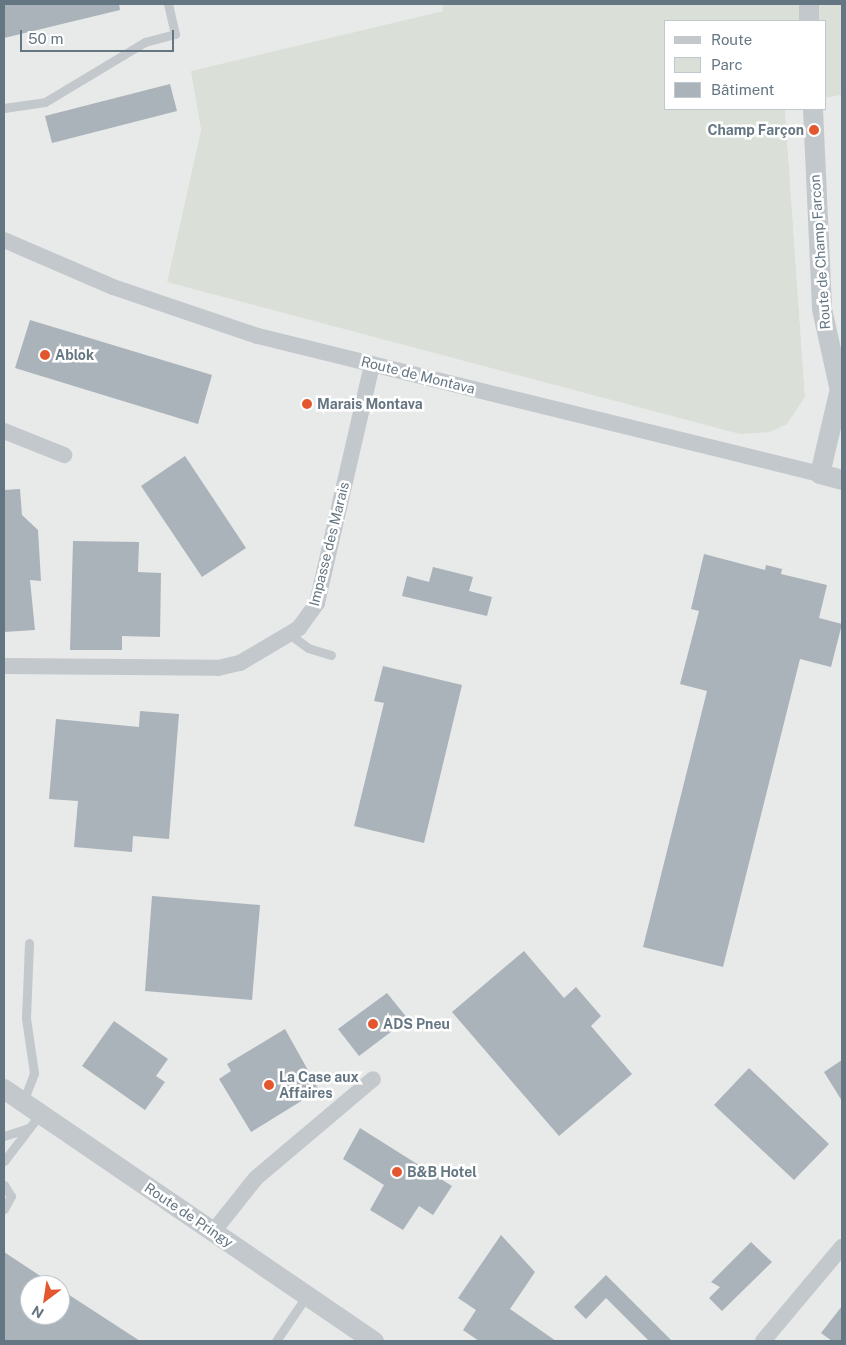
<!DOCTYPE html>
<html>
<head>
<meta charset="utf-8">
<style>
  body { margin:0 }
  #map { position:relative; width:846px; height:1345px; overflow:hidden; background:#fafaf8; font-family:"Public Sans",sans-serif }
  div>[style] { position:absolute }
  [style*='--x'] { left:calc(var(--x)*1px); top:calc(var(--y)*1px); width:calc(var(--w)*1px); rotate:calc(var(--a)*1deg) }
  .built>* { inset:0; background:#e8e9e9 }
  .green>* { inset:0; background:#dadfd7 }
  .building>* { inset:0; background:#aab3b9 }
  .service>* { height:9px; margin:-4.5px; padding:0 4.5px; transform-origin:4.5px; border-radius:4.5px; background:#c3c8cc }
  .minor>* { height:16px; margin:-8px; padding:0 8px; transform-origin:8px; border-radius:8px; background:#c3c8cc }
  .tertiary>* { height:20px; margin:-10px; padding:0 10px; transform-origin:10px; border-radius:10px; background:#c3c8cc }
  .dots>* { width:14px; height:14px; translate:-50% -50%; box-sizing:border-box; border:2px solid #fff; border-radius:50% }
  span { translate:-50% -50%; white-space:nowrap; text-align:center; line-height:1.15; -webkit-text-stroke:5px #fff; paint-order:stroke }
  .poi-label { font-size:14px; color:#657683; font-weight:700 }
  .right { translate:-100% -50%; text-align:right }
  .left { translate:0 -50%; text-align:left }
  .street-label { font-size:14px; color:#657683 }
  .frame { position:absolute; inset:0; border:5px solid #657683; pointer-events:none }
  .legend { position:absolute; left:664px; top:20px; width:162px; height:90px; box-sizing:border-box; background:#fff; border:1px solid #c1c8cd; margin:0; padding:6px 9px; list-style:none; font-size:15px; color:#657683 }
  .legend li { display:flex; align-items:center; gap:10px; height:25px }
  .legend b { width:25px; border:1px solid #c1c8cd }
  .north { position:absolute; left:20px; top:1275px; width:50px; height:50px; box-sizing:border-box; background:#fff; border:1px solid #c1c8cd; border-radius:50%; rotate:211deg; font-size:14px; font-weight:700; line-height:20px; text-align:center; color:#657683 }
  .north::after { content:''; display:block; margin:auto; width:18px; height:22px; background:#e4572e; clip-path:polygon(50% 0,100% 100%,50% 72%,0 100%) }
  .scale { position:absolute; left:20px; top:30px; width:154px; height:22px; box-sizing:border-box; border:2px solid #657683; border-top:0; padding-left:6px; font-size:15px; line-height:18px; white-space:nowrap; color:#657683; -webkit-text-stroke:4px #fff; paint-order:stroke }
</style>
</head>
<body>
<div id="map">
  <div class="built">
    <i style="clip-path:polygon(evenodd,4px 4px,442px 4px,444px 11px,192px 71px,201px 130px,167px 282px,805px 397px,785px 109px,825px 109px,825px 98px,842px 95px,842px 1341px,4px 1341px,4px 4px,30px 1285px,60px 1285px,60px 1315px,30px 1315px,30px 1285px)"></i>
  </div>
  <div class="green">
    <i style="clip-path:polygon(442px 4px,842px 4px,842px 95px,825px 98px,825px 21px,665px 21px,665px 109px,785px 109px,805px 397px,787px 424px,770px 432px,740px 434px,167px 282px,201px 130px,191px 71px,443px 11px)"></i>
  </div>
  <div class="building">
    <i style="clip-path:polygon(4px 4px,119px 4px,120px 10px,4px 38px)"></i>
    <i style="clip-path:polygon(170px 84px,177px 111px,52px 143px,45px 116px)"></i>
    <i style="clip-path:polygon(30px 320px,212px 375px,198px 424px,15px 368px)"></i>
    <i style="clip-path:polygon(185px 456px,246px 548px,202px 577px,141px 486px)"></i>
    <i style="clip-path:polygon(20px 489px,22px 515px,38px 530px,41px 581px,30px 580px,35px 630px,4px 632px,4px 490px)"></i>
    <i style="clip-path:polygon(73px 541px,139px 542px,138px 572px,161px 573px,160px 637px,122px 636px,122px 650px,70px 650px)"></i>
    <i style="clip-path:polygon(704px 554px,765px 570px,766px 565px,782px 569px,781px 574px,827px 585px,819px 618px,842px 624px,831px 667px,800px 659px,723px 967px,643px 947px,707px 691px,680px 684px,699px 611px,691px 609px)"></i>
    <i style="clip-path:polygon(433px 567px,473px 577px,469px 591px,492px 597px,487px 616px,402px 596px,407px 576px,429px 582px)"></i>
    <i style="clip-path:polygon(383px 666px,462px 685px,424px 843px,354px 826px,384px 703px,374px 701px)"></i>
    <i style="clip-path:polygon(140px 711px,179px 714px,169px 839px,133px 836px,132px 852px,74px 847px,78px 801px,49px 799px,56px 719px,139px 727px)"></i>
    <i style="clip-path:polygon(152px 896px,260px 905px,252px 1000px,145px 991px)"></i>
    <i style="clip-path:polygon(524px 951px,564px 998px,576px 987px,601px 1016px,591px 1026px,632px 1074px,559px 1136px,452px 1012px)"></i>
    <i style="clip-path:polygon(387px 993px,408px 1019px,359px 1056px,338px 1029px)"></i>
    <i style="clip-path:polygon(114px 1021px,168px 1059px,156px 1076px,165px 1082px,145px 1110px,82px 1066px)"></i>
    <i style="clip-path:polygon(285px 1029px,319px 1090px,251px 1132px,219px 1079px,231px 1071px,227px 1064px)"></i>
    <i style="clip-path:polygon(842px 1060px,842px 1101px,824px 1072px)"></i>
    <i style="clip-path:polygon(749px 1068px,829px 1144px,794px 1180px,714px 1105px)"></i>
    <i style="clip-path:polygon(360px 1128px,452px 1186px,433px 1215px,419px 1206px,403px 1230px,370px 1210px,384px 1185px,343px 1159px)"></i>
    <i style="clip-path:polygon(501px 1235px,535px 1272px,510px 1309px,556px 1341px,479px 1341px,463px 1330px,476px 1310px,458px 1298px)"></i>
    <i style="clip-path:polygon(751px 1242px,772px 1262px,722px 1311px,709px 1298px,720px 1287px,711px 1282px)"></i>
    <i style="clip-path:polygon(4px 1252px,54px 1285px,30px 1285px,30px 1315px,60px 1315px,60px 1289px,140px 1341px,4px 1341px)"></i>
    <i style="clip-path:polygon(606px 1275px,672px 1341px,649px 1341px,606px 1298px,586px 1319px,574px 1307px)"></i>
    <i style="clip-path:polygon(842px 1306px,842px 1341px,832px 1341px,821px 1333px)"></i>
  </div>
  <div class="service">
    <i style="--x:4;--y:108;--w:41;--a:-8.3"></i>
    <i style="--x:45;--y:102;--w:117;--a:-31"></i>
    <i style="--x:145;--y:42;--w:31;--a:-15"></i>
    <i style="--x:175;--y:34;--w:31;--a:-103"></i>
    <i style="--x:289;--y:634;--w:24;--a:36"></i>
    <i style="--x:308;--y:648;--w:24;--a:17"></i>
    <i style="--x:23;--y:1102;--w:31;--a:-69"></i>
    <i style="--x:34;--y:1073;--w:56;--a:-98.3"></i>
    <i style="--x:26;--y:1018;--w:75;--a:-87.7"></i>
    <i style="--x:4;--y:1136;--w:25;--a:-18"></i>
    <i style="--x:4;--y:1161;--w:59;--a:-52.5"></i>
    <i style="--x:4;--y:1185;--w:13;--a:58"></i>
    <i style="--x:11;--y:1196;--w:15;--a:118"></i>
    <i style="--x:276;--y:1341;--w:55;--a:-56"></i>
  </div>
  <div class="minor">
    <i style="--x:4;--y:240;--w:119;--a:23.3"></i>
    <i style="--x:113;--y:287;--w:153;--a:18.7"></i>
    <i style="--x:258;--y:336;--w:579;--a:13.8"></i>
    <i style="--x:4;--y:431;--w:65;--a:21.8"></i>
    <i style="--x:4;--y:666;--w:214;--a:0.5"></i>
    <i style="--x:218;--y:668;--w:23;--a:-13"></i>
    <i style="--x:240;--y:663;--w:69;--a:-30.7"></i>
    <i style="--x:299;--y:628;--w:31;--a:-54"></i>
    <i style="--x:317;--y:603;--w:245;--a:-77"></i>
    <i style="--x:213;--y:1232;--w:69;--a:-51.5"></i>
    <i style="--x:256;--y:1178;--w:153;--a:-40.2"></i>
    <i style="--x:763;--y:1341;--w:123;--a:-50"></i>
  </div>
  <div class="tertiary">
    <i style="--x:809;--y:4;--w:17;--a:90"></i>
    <i style="--x:813;--y:109;--w:200;--a:87.4"></i>
    <i style="--x:822;--y:309;--w:93;--a:77.6"></i>
    <i style="--x:839;--y:393;--w:83;--a:103.2"></i>
    <i style="--x:820;--y:474;--w:23;--a:15"></i>
    <i style="--x:4;--y:1089;--w:448;--a:34.3"></i>
  </div>
  <div class="dots">
    <i style="left:814px;top:130px;background:#e4572e"></i>
    <i style="left:45px;top:355px;background:#e4572e"></i>
    <i style="left:307px;top:404px;background:#e4572e"></i>
    <i style="left:373px;top:1024px;background:#e4572e"></i>
    <i style="left:269px;top:1085px;background:#e4572e"></i>
    <i style="left:397px;top:1172px;background:#e4572e"></i>
  </div>
  <div class="poi-label">
    <span class="right" style="left:804px;top:130px">Champ Farçon</span>
    <span class="left" style="left:55px;top:355px">Ablok</span>
    <span class="left" style="left:317px;top:404px">Marais Montava</span>
    <span class="left" style="left:383px;top:1024px">ADS Pneu</span>
    <span class="left" style="left:279px;top:1085px">La Case aux<br>Affaires</span>
    <span class="left" style="left:407px;top:1172px">B&amp;B Hotel</span>
  </div>
  <div class="street-label">
    <span style="left:820px;top:252px;rotate:-94deg">Route de Champ Farcon</span>
    <span style="left:418px;top:375px;rotate:14deg">Route de Montava</span>
    <span style="left:329px;top:544px;rotate:-76deg">Impasse des Marais</span>
    <span style="left:189px;top:1215px;rotate:34deg">Route de Pringy</span>
  </div>
  <div class="frame"></div>
  <ul class="legend">
  <li><b style="height:6px;background:#c3c8cc"></b>Route</li>
  <li><b style="height:14px;background:#dadfd7"></b>Parc</li>
  <li><b style="height:14px;background:#aab3b9"></b>Bâtiment</li>
  </ul>
  <div class="north">N</div>
  <div class="scale">50 m</div>
</div>
</body>
</html>
